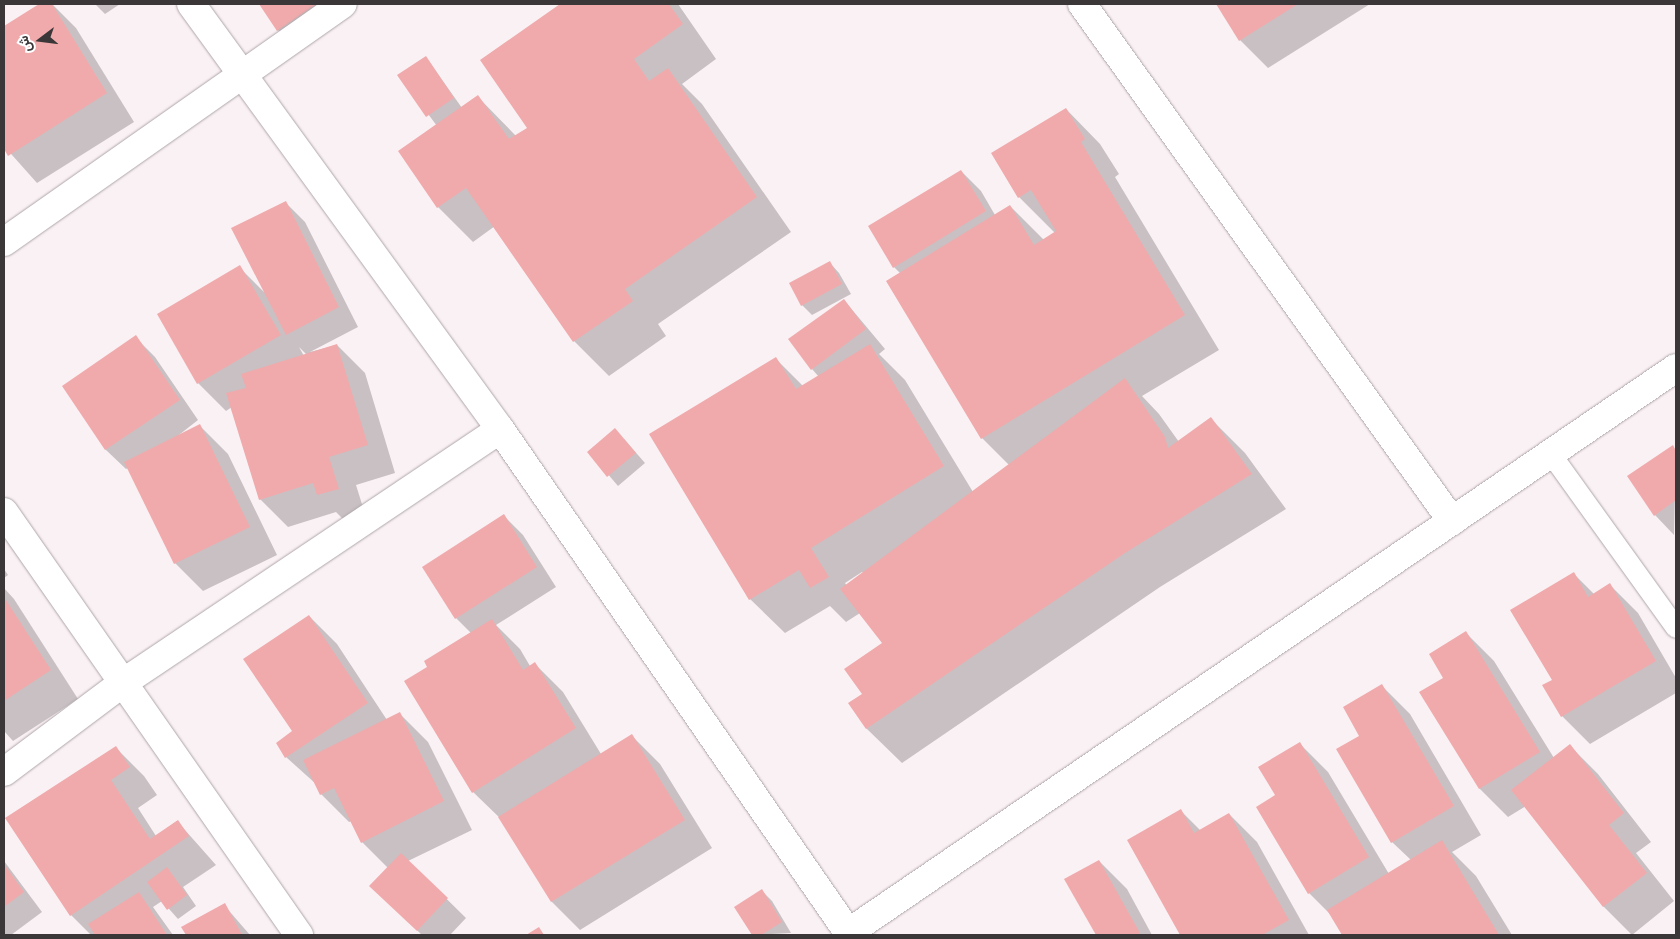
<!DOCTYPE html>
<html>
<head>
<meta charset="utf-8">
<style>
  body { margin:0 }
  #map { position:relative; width:1680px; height:939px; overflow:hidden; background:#faf1f4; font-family:"Fira Sans Condensed",Vazirmatn,sans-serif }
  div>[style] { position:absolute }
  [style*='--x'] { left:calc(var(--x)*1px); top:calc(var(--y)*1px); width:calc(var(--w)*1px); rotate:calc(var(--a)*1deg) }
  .shadow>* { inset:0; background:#0003 }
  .building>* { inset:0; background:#f0aaac }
  .roads { filter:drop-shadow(0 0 1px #aea6a9) drop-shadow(0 0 1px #aea6a9) }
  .lane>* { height:20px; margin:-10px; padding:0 10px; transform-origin:10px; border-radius:10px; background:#fff }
  .street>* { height:28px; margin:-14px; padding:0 14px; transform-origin:14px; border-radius:14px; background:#fff }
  span { translate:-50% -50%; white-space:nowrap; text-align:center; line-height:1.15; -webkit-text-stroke:4px #fff; paint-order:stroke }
  .frame { position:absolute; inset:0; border:5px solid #3b3738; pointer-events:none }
  .north { position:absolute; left:15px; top:15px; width:50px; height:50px; -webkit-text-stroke:4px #fff; paint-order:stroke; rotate:255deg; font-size:14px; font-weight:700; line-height:20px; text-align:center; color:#3b3738 }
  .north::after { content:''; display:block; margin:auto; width:18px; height:22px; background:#3b3738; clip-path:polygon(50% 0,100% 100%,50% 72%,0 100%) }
</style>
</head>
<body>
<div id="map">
  <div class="shadow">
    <i style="clip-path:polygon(41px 4px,52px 4px,76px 28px,134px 122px,37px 183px,4px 146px,4px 27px)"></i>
    <i style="clip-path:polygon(95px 4px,120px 4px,105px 14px)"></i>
    <i style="clip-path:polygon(260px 4px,346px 4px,298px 50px,278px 30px)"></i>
    <i style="clip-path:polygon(562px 4px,678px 4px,716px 59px,682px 84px,702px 104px,791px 232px,658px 324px,666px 336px,609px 376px,574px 341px,495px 226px,473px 242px,438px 207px,437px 126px,399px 75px,426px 57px,462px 108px,478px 97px,516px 136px,528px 128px,481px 60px)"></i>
    <i style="clip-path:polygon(1217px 4px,1370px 4px,1268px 68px,1240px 40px)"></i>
    <i style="clip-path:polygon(evenodd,1066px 109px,1100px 144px,1119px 174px,1115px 177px,1219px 350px,1142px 396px,1159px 414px,1179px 442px,1211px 419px,1245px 453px,1286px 509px,1160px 587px,902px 763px,867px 729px,850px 704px,863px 694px,884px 643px,860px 613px,846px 622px,830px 606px,785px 633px,750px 599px,776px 359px,803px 386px,819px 377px,812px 369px,844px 300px,885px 349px,879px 354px,905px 380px,973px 492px,1009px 465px,982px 438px,900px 273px,894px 267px,961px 171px,981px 191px,995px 215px,1010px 206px,1044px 240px,1055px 233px,1019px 197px,1066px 109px,862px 572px,864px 573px,847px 586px,845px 583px,862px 572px)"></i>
    <i style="clip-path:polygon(evenodd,285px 202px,305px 222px,358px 327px,310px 352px,337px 345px,365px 373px,395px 473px,356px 485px,366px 517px,347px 523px,336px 512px,288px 527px,260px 499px,232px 407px,226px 411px,198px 383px,239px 267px,264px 292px,285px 202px,299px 347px,307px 355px,304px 356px,299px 347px)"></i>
    <i style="clip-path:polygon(830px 263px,839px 273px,851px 294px,812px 315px,802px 305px)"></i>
    <i style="clip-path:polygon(135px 337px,155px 357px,198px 420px,175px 438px,200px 426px,228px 454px,277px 555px,203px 591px,175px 563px,128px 468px,126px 469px,106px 450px,64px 386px)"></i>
    <i style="clip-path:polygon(624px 439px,645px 463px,618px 486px,589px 452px)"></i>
    <i style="clip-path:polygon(1672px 447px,1676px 451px,1674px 535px,1655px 515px)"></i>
    <i style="clip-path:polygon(503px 515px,523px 535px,556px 587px,496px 625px,520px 649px,530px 666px,535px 664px,563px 692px,601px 754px,632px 736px,660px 764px,712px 848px,580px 930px,552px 902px,502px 820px,473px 792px,429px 667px,471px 633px,456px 618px)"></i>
    <i style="clip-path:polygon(4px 569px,8px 575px,4px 578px)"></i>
    <i style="clip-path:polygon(1574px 574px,1594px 594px,1610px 585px,1638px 613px,1676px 678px,1676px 693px,1590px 744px,1562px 716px,1554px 680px)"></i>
    <i style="clip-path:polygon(4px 588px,14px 599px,78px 699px,13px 741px,4px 731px)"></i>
    <i style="clip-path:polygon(309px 616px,337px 644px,387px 720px,400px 714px,428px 742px,472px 830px,408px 861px,466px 918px,450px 935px,422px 935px,391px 905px,388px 868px,362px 842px,352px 821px,349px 822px,321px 794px,316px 784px,286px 757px,277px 743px,294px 732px)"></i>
    <i style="clip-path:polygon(1466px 633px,1494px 661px,1554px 758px,1570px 746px,1598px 774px,1651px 842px,1636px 853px,1674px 901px,1632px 935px,1604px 907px,1526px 806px,1508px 817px,1480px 789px,1421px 693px,1445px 678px)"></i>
    <i style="clip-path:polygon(1382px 686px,1410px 714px,1481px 835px,1452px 852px,1476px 876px,1512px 935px,1343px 935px,1332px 916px,1309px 893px,1276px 795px,1300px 744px,1328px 772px,1389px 874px,1411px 860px,1392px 842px,1361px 736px)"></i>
    <i style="clip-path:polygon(116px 748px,144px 776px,157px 795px,138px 808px,156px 836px,177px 821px,216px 865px,183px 887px,196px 906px,178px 919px,162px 901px,153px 907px,173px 935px,91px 935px,71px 915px)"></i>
    <i style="clip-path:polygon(1181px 811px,1201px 831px,1229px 814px,1257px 842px,1309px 935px,1182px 935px,1129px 841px)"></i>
    <i style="clip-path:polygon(4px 861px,42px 912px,11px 935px,4px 935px)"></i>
    <i style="clip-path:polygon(1099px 861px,1127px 889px,1152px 935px,1097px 935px,1066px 880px)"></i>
    <i style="clip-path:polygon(762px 891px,772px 901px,791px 933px,753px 935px,736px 907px)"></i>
    <i style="clip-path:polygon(224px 905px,250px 935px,187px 935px,183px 927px)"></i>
  </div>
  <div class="building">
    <i style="clip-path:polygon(39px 4px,52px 4px,107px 93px,8px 156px,4px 149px,4px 26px)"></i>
    <i style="clip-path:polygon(259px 4px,317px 4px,277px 31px)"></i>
    <i style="clip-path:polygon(560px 4px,669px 4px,683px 24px,634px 59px,649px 81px,668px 68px,757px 197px,625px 289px,633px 301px,573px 342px,466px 188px,437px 208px,398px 151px,478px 95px,509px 139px,527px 128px,480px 60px)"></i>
    <i style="clip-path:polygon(1216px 4px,1298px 4px,1239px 41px)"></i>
    <i style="clip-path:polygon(426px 56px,454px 98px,426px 117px,397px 75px)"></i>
    <i style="clip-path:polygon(1066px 108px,1085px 139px,1081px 142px,1185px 315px,981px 439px,886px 281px,1010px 205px,1034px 245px,1056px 231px,1031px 190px,1018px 198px,991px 153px)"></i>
    <i style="clip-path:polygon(961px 170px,986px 211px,893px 268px,868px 226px)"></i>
    <i style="clip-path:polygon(286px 201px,339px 307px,286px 335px,231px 228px)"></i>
    <i style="clip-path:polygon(830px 261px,842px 284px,801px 306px,789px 283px)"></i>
    <i style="clip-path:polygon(240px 265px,281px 335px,197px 384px,157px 314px)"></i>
    <i style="clip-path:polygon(844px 299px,866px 329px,811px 370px,788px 339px)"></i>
    <i style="clip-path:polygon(136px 335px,180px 400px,105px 450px,62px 386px)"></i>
    <i style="clip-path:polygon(337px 344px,368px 445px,329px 457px,339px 489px,317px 495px,313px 483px,259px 500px,226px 393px,246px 388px,241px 374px)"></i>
    <i style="clip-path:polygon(870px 344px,944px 466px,811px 548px,829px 577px,810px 588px,799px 570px,749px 600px,649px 434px,776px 357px,796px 389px)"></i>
    <i style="clip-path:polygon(1125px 378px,1165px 437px,1168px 448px,1211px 417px,1252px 474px,1125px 553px,866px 729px,848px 703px,862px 694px,844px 669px,882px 643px,840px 589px)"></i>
    <i style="clip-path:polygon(200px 424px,250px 527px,174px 564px,124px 462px)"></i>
    <i style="clip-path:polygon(615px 428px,636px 453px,607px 477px,587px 452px)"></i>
    <i style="clip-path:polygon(1673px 445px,1676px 451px,1676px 500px,1654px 516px,1627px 476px)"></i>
    <i style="clip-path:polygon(504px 514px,537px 567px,455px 619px,422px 567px)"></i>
    <i style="clip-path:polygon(1574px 572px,1588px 597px,1610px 583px,1656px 661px,1561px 717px,1542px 685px,1552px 680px,1510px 610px)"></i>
    <i style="clip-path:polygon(4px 597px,51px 670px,4px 701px)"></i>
    <i style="clip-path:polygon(309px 615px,368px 703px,285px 758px,276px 743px,292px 731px,243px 659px)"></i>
    <i style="clip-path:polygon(492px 619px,523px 670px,535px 662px,576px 728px,472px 793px,404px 681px,427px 667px,424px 661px)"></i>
    <i style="clip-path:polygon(1466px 631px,1540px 752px,1479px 789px,1419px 692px,1443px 678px,1429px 654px)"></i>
    <i style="clip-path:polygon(1382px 684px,1454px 806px,1391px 843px,1336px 749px,1359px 736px,1343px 707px)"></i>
    <i style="clip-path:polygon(400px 712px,444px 801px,361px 843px,334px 788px,320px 795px,303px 760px)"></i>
    <i style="clip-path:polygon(632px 734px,685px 820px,551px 902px,498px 817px)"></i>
    <i style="clip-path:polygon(1300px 742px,1369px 857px,1308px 894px,1256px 807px,1275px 795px,1258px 767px)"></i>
    <i style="clip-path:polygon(1570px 744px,1624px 813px,1609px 825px,1647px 873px,1603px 907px,1511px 790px)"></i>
    <i style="clip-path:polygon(116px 746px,130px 767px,111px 780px,150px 839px,178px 820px,189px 836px,70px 916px,5px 818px)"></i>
    <i style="clip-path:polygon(1181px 809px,1194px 833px,1229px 813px,1289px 920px,1262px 935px,1180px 935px,1127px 840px)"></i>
    <i style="clip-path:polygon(1442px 840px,1499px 935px,1342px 935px,1327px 910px)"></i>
    <i style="clip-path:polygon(401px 853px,448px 898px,417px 931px,369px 886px)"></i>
    <i style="clip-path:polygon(1099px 860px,1140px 933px,1137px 935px,1096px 935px,1064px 879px)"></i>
    <i style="clip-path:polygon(4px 864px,24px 892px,4px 907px)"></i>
    <i style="clip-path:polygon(167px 867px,187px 895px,167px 910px,147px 882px)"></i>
    <i style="clip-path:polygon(762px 889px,782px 922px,761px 935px,752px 935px,734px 907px)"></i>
    <i style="clip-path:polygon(139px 892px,167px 935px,95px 935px,88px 924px)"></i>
    <i style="clip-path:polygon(225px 903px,242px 935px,186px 935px,181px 927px)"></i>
    <i style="clip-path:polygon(539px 927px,544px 935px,526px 935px)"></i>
  </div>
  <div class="roads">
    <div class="lane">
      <i style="--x:1551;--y:454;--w:214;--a:54.3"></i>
    </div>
    <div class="street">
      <i style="--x:191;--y:4;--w:525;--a:53.98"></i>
      <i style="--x:500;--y:429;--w:615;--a:55.33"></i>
      <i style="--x:1082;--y:4;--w:636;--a:54.41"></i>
      <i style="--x:4;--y:242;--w:414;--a:-35.1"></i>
      <i style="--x:4;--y:512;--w:516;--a:55.11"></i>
      <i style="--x:4;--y:772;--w:150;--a:-36.9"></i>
      <i style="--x:124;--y:682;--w:453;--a:-33.9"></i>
      <i style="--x:848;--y:933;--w:1002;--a:-34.31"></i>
    </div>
  </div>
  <div class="frame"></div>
  <div class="north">ش</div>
</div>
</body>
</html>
